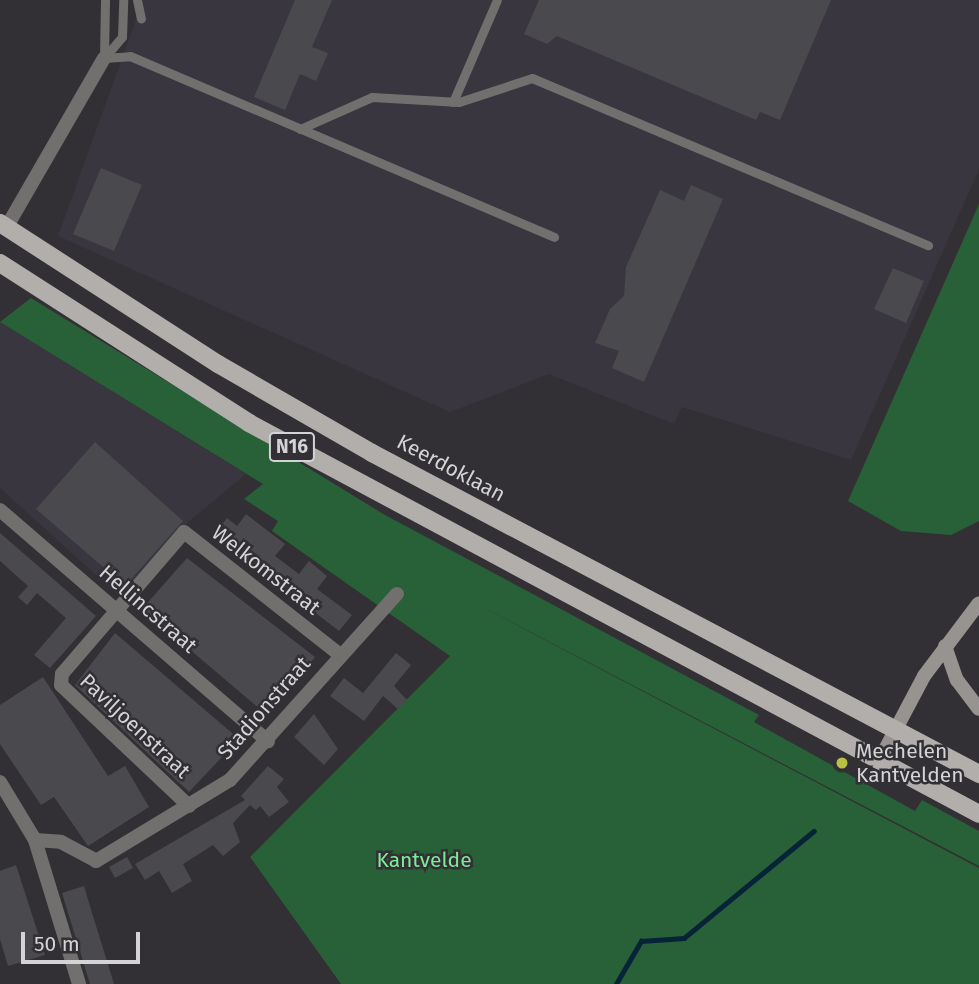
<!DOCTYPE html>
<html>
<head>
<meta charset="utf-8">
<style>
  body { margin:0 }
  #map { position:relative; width:979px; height:984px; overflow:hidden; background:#323034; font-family:"Fira Sans",sans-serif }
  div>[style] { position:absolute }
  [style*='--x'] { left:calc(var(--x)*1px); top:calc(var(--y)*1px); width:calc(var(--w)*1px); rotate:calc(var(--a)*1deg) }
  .built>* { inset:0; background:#393640 }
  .green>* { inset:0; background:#286037 }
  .stream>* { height:4.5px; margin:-2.25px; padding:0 2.25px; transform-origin:2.25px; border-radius:2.25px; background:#072337 }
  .building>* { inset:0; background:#4a494d }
  .lane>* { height:9px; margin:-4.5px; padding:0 4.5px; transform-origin:4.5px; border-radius:4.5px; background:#72706e }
  .street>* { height:14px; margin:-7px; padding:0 7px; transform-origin:7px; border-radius:7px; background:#72706e }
  .secondary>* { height:14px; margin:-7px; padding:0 7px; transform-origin:7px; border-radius:7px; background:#969390 }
  .primary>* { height:18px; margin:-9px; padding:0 9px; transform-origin:9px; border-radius:9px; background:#b1aeab }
  .dots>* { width:19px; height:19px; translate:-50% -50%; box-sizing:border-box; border:4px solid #323034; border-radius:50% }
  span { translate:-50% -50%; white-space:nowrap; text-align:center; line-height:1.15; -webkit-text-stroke:5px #323034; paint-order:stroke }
  .shield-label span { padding:2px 5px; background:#323034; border:2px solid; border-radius:5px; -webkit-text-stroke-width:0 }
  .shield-label { font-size:19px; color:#d4d3d6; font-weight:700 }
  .street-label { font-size:21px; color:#d4d3d6 }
  .poi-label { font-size:21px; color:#d4d3d6 }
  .left { translate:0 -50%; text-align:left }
  .park-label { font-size:21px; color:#7cec97 }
  .scale { position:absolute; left:21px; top:932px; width:119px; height:32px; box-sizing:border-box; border:4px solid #d4d3d6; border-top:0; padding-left:9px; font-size:21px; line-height:24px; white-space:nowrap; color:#d4d3d6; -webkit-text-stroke:5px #323034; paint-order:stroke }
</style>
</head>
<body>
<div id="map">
  <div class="built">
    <i style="clip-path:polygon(143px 0,979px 0,979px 169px,851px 460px,682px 407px,674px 424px,549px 374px,450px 412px,58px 236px)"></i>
    <i style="clip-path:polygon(0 322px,246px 474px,187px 523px,120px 597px,0 488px)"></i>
  </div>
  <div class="green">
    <i style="clip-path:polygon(979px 204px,979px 521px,951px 535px,901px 531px,848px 501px)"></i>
    <i style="clip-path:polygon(31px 298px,385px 515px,759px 715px,754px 722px,915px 811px,922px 800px,979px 831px,979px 866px,473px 602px,979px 868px,979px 984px,341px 984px,250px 857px,450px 656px,272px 531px,278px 521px,244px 499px,263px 484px,0 322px)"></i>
  </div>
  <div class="stream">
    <i style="--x:616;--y:984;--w:50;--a:-59.8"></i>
    <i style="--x:641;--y:941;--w:43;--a:-4"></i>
    <i style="--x:684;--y:938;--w:168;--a:-39.5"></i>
  </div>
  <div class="building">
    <i style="clip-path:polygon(295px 0,332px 0,312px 47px,328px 53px,316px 81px,300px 74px,285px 110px,254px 97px)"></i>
    <i style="clip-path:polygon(539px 0,831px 0,780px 120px,760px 112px,756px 120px,557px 36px,547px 44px,524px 34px)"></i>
    <i style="clip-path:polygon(101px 168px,142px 185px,114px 251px,73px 234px)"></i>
    <i style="clip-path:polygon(691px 185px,723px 199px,644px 382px,612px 368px,619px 351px,595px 343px,610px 309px,624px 296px,626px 267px,660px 190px,684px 201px)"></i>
    <i style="clip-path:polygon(893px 268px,924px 281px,906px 323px,874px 309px)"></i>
    <i style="clip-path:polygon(95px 442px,183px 521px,125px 586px,36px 509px)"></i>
    <i style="clip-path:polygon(246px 514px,285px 544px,275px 556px,299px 574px,309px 561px,327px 576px,317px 589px,352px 615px,339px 631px,214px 535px,227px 518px,237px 526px)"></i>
    <i style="clip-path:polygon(0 533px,96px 616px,50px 668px,34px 655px,66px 618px,37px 593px,27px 605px,18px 597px,28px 586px,0 561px)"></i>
    <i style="clip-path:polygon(187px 558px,315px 657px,267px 715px,142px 609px)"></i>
    <i style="clip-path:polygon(115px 633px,239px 739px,189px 792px,75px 685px)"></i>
    <i style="clip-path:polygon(396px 653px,411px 665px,394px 686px,407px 700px,398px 709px,383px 696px,364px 721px,330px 696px,344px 678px,363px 693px)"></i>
    <i style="clip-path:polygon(43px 677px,108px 776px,125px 766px,149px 807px,88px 846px,54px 797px,41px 805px,0 744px,0 705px)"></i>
    <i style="clip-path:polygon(314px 714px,338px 749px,324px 765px,294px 737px)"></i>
    <i style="clip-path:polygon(268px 766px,284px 779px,277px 787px,289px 802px,269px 817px,260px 806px,256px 810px,250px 805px,233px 823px,240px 842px,223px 856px,213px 845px,183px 864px,192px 881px,172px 893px,159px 871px,145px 880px,135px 864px,245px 800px,241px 796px)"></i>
    <i style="clip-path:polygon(127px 857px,133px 868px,115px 878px,109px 867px)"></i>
    <i style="clip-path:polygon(16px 865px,45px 955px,8px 966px,0 939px,0 871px)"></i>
    <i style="clip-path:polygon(84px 886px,93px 916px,114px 984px,90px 984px,62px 893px)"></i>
  </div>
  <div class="lane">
    <i style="--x:137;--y:0;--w:19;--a:78"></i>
    <i style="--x:105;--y:57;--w:26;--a:-50"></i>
    <i style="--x:122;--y:37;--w:37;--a:-88"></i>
    <i style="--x:104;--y:58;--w:26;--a:-4"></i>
    <i style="--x:130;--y:56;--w:461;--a:23.1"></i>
    <i style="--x:104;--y:58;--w:58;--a:-89"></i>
    <i style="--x:453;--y:102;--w:111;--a:-66.7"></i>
    <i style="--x:300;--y:129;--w:79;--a:-24"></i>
    <i style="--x:372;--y:97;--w:87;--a:3.3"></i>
    <i style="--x:459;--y:102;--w:77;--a:-18.2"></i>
    <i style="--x:532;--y:78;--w:430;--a:22.9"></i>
  </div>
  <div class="street">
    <i style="--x:6;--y:228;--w:196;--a:-60"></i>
    <i style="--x:0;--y:510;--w:354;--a:40.8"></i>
    <i style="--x:0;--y:782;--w:68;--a:58.9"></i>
    <i style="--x:35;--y:840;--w:151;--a:73"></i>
    <i style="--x:189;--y:806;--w:176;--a:-136.6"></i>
    <i style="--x:61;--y:685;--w:11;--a:-85"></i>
    <i style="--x:62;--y:674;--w:187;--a:-49.3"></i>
    <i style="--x:184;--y:532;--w:196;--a:38.2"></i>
    <i style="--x:35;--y:840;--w:26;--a:4"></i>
    <i style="--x:61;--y:842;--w:40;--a:28"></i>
    <i style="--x:96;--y:861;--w:157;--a:-31.2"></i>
    <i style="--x:230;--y:780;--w:250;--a:-48.1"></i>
  </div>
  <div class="secondary">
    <i style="--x:945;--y:646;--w:36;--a:71"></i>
    <i style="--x:957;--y:680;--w:36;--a:53"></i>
    <i style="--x:879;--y:761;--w:96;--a:-62.1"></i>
    <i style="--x:924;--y:676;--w:91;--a:-53"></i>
  </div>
  <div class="primary">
    <i style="--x:0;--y:223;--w:260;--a:32.9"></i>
    <i style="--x:218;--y:364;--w:178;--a:30"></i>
    <i style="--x:372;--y:453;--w:687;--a:27.87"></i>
    <i style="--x:0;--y:263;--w:296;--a:32.7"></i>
    <i style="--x:249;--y:423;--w:828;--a:28.17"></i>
  </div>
  <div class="dots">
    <i style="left:842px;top:763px;background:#b9c046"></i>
  </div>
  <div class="shield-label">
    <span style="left:292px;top:447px">N16</span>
  </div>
  <div class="street-label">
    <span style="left:451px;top:468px;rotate:28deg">Keerdoklaan</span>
    <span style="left:266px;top:570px;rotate:38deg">Welkomstraat</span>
    <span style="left:148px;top:609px;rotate:41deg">Hellincstraat</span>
    <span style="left:264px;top:708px;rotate:-49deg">Stadionstraat</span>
    <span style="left:135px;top:726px;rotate:43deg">Paviljoenstraat</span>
  </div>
  <div class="poi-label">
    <span class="left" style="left:856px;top:763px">Mechelen<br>Kantvelden</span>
  </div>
  <div class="park-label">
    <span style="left:424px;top:860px">Kantvelde</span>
  </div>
  <div class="scale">50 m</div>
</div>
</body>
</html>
